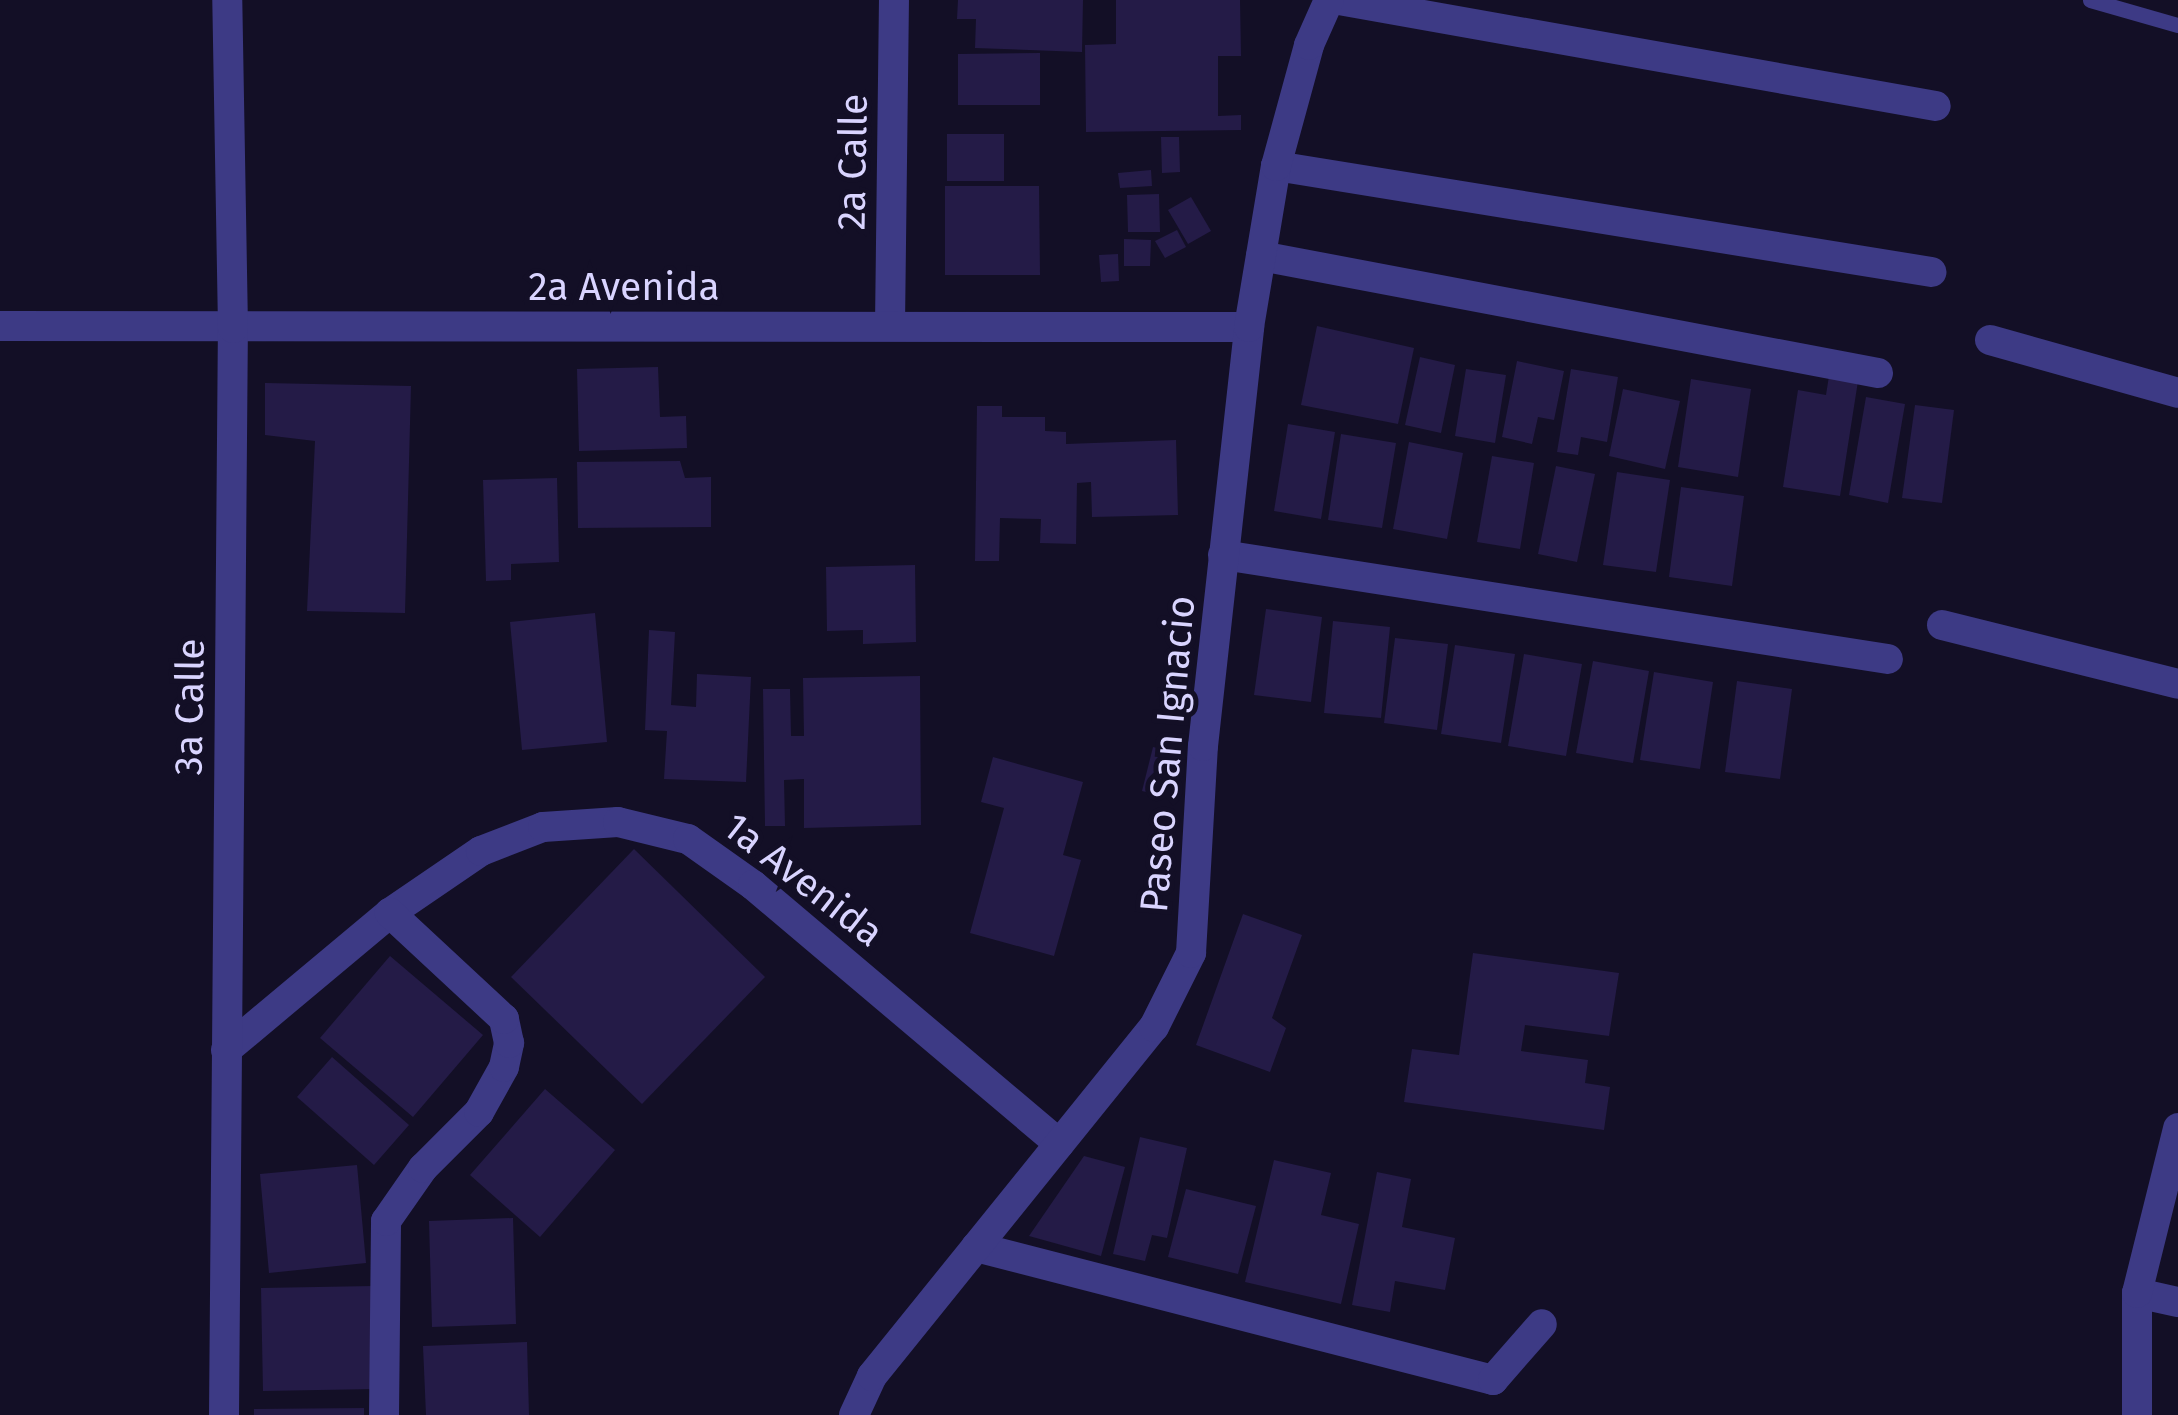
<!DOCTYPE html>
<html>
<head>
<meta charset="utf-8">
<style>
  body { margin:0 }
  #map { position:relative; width:2178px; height:1415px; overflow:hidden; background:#130f26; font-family:"Fira Sans",sans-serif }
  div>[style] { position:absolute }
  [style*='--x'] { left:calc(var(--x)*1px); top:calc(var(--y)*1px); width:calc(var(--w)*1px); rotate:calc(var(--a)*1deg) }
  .building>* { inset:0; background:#241b47 }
  .service>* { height:15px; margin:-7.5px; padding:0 7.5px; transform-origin:7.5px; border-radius:7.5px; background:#3d3a85 }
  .minor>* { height:30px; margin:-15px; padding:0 15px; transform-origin:15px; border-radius:15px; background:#3d3a85 }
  span { translate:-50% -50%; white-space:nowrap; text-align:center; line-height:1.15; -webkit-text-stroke:10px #130f26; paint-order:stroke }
  .street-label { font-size:39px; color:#d9d4ff }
</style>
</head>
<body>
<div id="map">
  <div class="building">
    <i style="clip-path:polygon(958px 0,1083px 0,1082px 52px,975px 48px,976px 19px,957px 19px)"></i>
    <i style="clip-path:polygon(1116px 0,1240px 0,1241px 56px,1218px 56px,1218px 116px,1241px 115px,1241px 130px,1086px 132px,1085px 45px,1116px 44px)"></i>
    <i style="clip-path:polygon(1040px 53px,1040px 105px,958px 105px,958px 54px)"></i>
    <i style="clip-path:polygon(947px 134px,1004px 134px,1004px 181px,947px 181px)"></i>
    <i style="clip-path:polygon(1161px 137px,1179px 137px,1180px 172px,1162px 173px)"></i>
    <i style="clip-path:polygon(1151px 170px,1152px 186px,1120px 188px,1118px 173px)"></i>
    <i style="clip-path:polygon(945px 186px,1039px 186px,1040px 275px,945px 275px)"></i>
    <i style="clip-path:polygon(1159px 194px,1160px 232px,1128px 232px,1127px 195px)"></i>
    <i style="clip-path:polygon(1191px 197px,1211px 231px,1188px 244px,1168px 210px)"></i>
    <i style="clip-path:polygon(1177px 230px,1186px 247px,1165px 258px,1155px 241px)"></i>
    <i style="clip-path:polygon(1124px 239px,1151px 240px,1150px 266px,1124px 266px)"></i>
    <i style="clip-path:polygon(1118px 254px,1119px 281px,1101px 282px,1099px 255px)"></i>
    <i style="clip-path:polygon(1317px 326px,1414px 348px,1398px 424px,1301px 405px)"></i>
    <i style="clip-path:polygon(1420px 357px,1455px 365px,1441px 433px,1405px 425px)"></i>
    <i style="clip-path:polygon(1517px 361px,1564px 371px,1554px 420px,1538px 417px,1532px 444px,1502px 437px)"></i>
    <i style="clip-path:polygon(658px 367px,660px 417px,686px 416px,687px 448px,579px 451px,577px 369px)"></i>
    <i style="clip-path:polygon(1466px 369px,1506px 375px,1495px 443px,1455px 436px)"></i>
    <i style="clip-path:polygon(1571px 369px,1618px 377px,1607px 442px,1581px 437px,1578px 455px,1557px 452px)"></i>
    <i style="clip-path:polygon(1829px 376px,1858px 381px,1840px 496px,1783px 487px,1798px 390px,1826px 395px)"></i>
    <i style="clip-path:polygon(1691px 379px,1751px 389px,1738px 477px,1678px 467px)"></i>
    <i style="clip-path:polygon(265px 383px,411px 386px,405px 613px,307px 611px,315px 441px,265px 435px)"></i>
    <i style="clip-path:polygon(1623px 389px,1680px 401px,1665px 469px,1609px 456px)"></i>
    <i style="clip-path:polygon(1866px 397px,1905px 404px,1888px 503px,1849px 495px)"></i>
    <i style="clip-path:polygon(1915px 405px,1954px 410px,1942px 503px,1902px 498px)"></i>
    <i style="clip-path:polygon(977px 406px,1002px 406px,1002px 417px,1045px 417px,1045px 431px,1066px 432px,1066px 444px,1176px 440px,1178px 515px,1092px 517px,1091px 482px,1077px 483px,1076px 544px,1040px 543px,1041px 519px,1000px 518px,999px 561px,975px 561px)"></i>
    <i style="clip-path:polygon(1288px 424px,1335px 432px,1321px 519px,1274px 511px)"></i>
    <i style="clip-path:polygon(1341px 434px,1396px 443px,1382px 528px,1328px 520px)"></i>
    <i style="clip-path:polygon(1409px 442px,1463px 453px,1447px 539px,1393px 529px)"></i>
    <i style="clip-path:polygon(1492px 456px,1534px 463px,1520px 549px,1477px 542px)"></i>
    <i style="clip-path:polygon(680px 461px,685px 478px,711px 477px,711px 527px,578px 528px,577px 462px)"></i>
    <i style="clip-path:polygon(1556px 466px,1595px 474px,1577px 562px,1538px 554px)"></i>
    <i style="clip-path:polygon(1617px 472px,1670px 480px,1656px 572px,1603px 565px)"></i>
    <i style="clip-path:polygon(557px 478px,559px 562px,511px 564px,511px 580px,486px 581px,483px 480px)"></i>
    <i style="clip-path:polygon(1681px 487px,1744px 496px,1732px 586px,1669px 577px)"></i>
    <i style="clip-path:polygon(915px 565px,916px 642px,863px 644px,863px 630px,827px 631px,826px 567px)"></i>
    <i style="clip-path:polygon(1266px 609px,1322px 617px,1311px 702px,1254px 695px)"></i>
    <i style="clip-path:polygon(595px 613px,607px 742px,522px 750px,510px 622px)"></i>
    <i style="clip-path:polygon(1333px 621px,1390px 627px,1381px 718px,1324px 713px)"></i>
    <i style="clip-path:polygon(649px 630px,675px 632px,671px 705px,696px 707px,697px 674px,751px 677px,746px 782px,664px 779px,667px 731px,645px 730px)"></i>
    <i style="clip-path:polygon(1395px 638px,1448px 644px,1437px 730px,1384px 723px)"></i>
    <i style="clip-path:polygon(1455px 645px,1515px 654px,1501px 743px,1441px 734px)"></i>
    <i style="clip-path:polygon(1524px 654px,1582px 664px,1566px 756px,1508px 746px)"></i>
    <i style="clip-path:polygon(1593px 661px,1649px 671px,1633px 763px,1576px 753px)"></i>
    <i style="clip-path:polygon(1654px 672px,1713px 682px,1700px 769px,1640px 760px)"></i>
    <i style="clip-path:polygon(920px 676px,921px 825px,804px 828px,804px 779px,784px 780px,785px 826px,765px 826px,763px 689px,790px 689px,791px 736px,804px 736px,803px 678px)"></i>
    <i style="clip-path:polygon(1737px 681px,1792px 689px,1780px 779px,1725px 772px)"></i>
    <i style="clip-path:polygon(1153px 747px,1182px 754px,1171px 798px,1142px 791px)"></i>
    <i style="clip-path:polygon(993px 757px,1083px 782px,1063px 855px,1081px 860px,1054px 956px,970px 933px,1004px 808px,981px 802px)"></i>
    <i style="clip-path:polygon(634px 849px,765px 977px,642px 1104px,511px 977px)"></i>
    <i style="clip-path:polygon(1243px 914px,1302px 935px,1272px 1018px,1286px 1028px,1270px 1072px,1196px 1045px)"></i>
    <i style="clip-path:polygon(1473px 953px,1619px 973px,1609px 1036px,1525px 1025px,1521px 1051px,1588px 1060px,1585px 1083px,1610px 1087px,1604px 1130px,1404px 1102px,1412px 1049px,1459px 1055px)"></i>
    <i style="clip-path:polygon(390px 956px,483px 1035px,413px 1117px,320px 1038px)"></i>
    <i style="clip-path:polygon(332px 1057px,409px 1125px,374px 1165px,297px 1097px)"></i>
    <i style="clip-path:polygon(545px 1089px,615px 1150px,540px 1237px,470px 1175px)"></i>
    <i style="clip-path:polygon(1140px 1137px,1187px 1148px,1167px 1238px,1152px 1235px,1145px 1261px,1113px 1254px)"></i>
    <i style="clip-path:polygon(1084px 1156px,1125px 1167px,1101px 1256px,1029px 1236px)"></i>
    <i style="clip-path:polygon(1274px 1160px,1331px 1173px,1321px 1215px,1359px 1224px,1341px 1304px,1245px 1282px)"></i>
    <i style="clip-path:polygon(357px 1165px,366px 1263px,269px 1273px,260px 1174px)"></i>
    <i style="clip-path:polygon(1377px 1172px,1411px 1179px,1402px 1227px,1455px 1238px,1445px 1290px,1395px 1281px,1390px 1312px,1352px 1305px)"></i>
    <i style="clip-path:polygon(1186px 1189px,1256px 1206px,1238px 1274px,1168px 1257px)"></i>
    <i style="clip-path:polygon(513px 1218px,516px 1324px,432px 1327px,429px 1221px)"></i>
    <i style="clip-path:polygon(373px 1286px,375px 1389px,263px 1391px,261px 1288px)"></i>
    <i style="clip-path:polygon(527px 1342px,529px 1415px,426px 1415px,423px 1346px)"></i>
    <i style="clip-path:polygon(364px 1408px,364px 1415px,254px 1415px,254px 1409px)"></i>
  </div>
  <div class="service">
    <i style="--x:2090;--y:0;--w:91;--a:15.9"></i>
  </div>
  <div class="minor">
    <i style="--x:1339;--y:0;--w:606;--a:10.07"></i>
    <i style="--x:1276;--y:166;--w:664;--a:9.19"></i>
    <i style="--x:1261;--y:256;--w:628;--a:10.74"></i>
    <i style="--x:890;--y:325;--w:325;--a:-89.3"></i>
    <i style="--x:0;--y:326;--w:1249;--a:0.05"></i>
    <i style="--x:1990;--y:340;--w:195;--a:15.7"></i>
    <i style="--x:1223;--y:555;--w:673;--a:8.89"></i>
    <i style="--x:1942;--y:625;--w:243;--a:14"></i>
    <i style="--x:226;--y:1050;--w:214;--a:-39.9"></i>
    <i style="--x:390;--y:913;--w:110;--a:-34.3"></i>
    <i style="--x:481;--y:851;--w:66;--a:-21.2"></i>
    <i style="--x:543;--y:827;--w:75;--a:-3.8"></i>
    <i style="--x:618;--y:822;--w:72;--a:13.7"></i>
    <i style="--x:688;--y:839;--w:80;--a:35.3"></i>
    <i style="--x:753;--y:885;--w:401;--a:40.2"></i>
    <i style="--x:976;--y:1247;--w:534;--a:14.43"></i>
    <i style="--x:1493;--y:1380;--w:74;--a:-48.8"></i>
    <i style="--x:2137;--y:1293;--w:42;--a:12.4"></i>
    <i style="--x:224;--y:1415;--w:1087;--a:-89.53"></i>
    <i style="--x:233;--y:328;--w:328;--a:-91"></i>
    <i style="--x:384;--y:1415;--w:194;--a:-89.4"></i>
    <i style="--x:386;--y:1221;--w:65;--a:-55.1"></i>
    <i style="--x:423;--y:1168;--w:79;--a:-45"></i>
    <i style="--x:479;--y:1112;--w:51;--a:-60.9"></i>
    <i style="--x:504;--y:1067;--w:25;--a:-78"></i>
    <i style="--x:509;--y:1043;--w:25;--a:-102"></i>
    <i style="--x:504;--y:1019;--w:156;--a:-137.1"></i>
    <i style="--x:854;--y:1415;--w:43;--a:-65.2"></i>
    <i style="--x:872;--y:1376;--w:449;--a:-51.1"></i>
    <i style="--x:1154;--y:1027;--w:83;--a:-63.4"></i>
    <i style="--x:1191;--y:953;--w:207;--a:-86.7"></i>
    <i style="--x:1203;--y:746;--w:422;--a:-83.7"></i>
    <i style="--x:1249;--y:327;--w:163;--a:-80.5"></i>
    <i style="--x:1276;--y:166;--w:125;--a:-74.7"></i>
    <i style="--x:1309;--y:45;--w:49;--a:-66"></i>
    <i style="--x:2137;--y:1415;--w:122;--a:-90"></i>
    <i style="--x:2137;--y:1293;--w:170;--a:-76"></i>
  </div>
  <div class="street-label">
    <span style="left:853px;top:162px;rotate:-89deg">2a Calle</span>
    <span style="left:624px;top:287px">2a Avenida</span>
    <span style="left:190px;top:707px;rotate:-89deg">3a Calle</span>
    <span style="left:1168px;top:754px;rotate:-85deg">Paseo San Ignacio</span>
    <span style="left:803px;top:880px;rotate:38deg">1a Avenida</span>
  </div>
</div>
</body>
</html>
